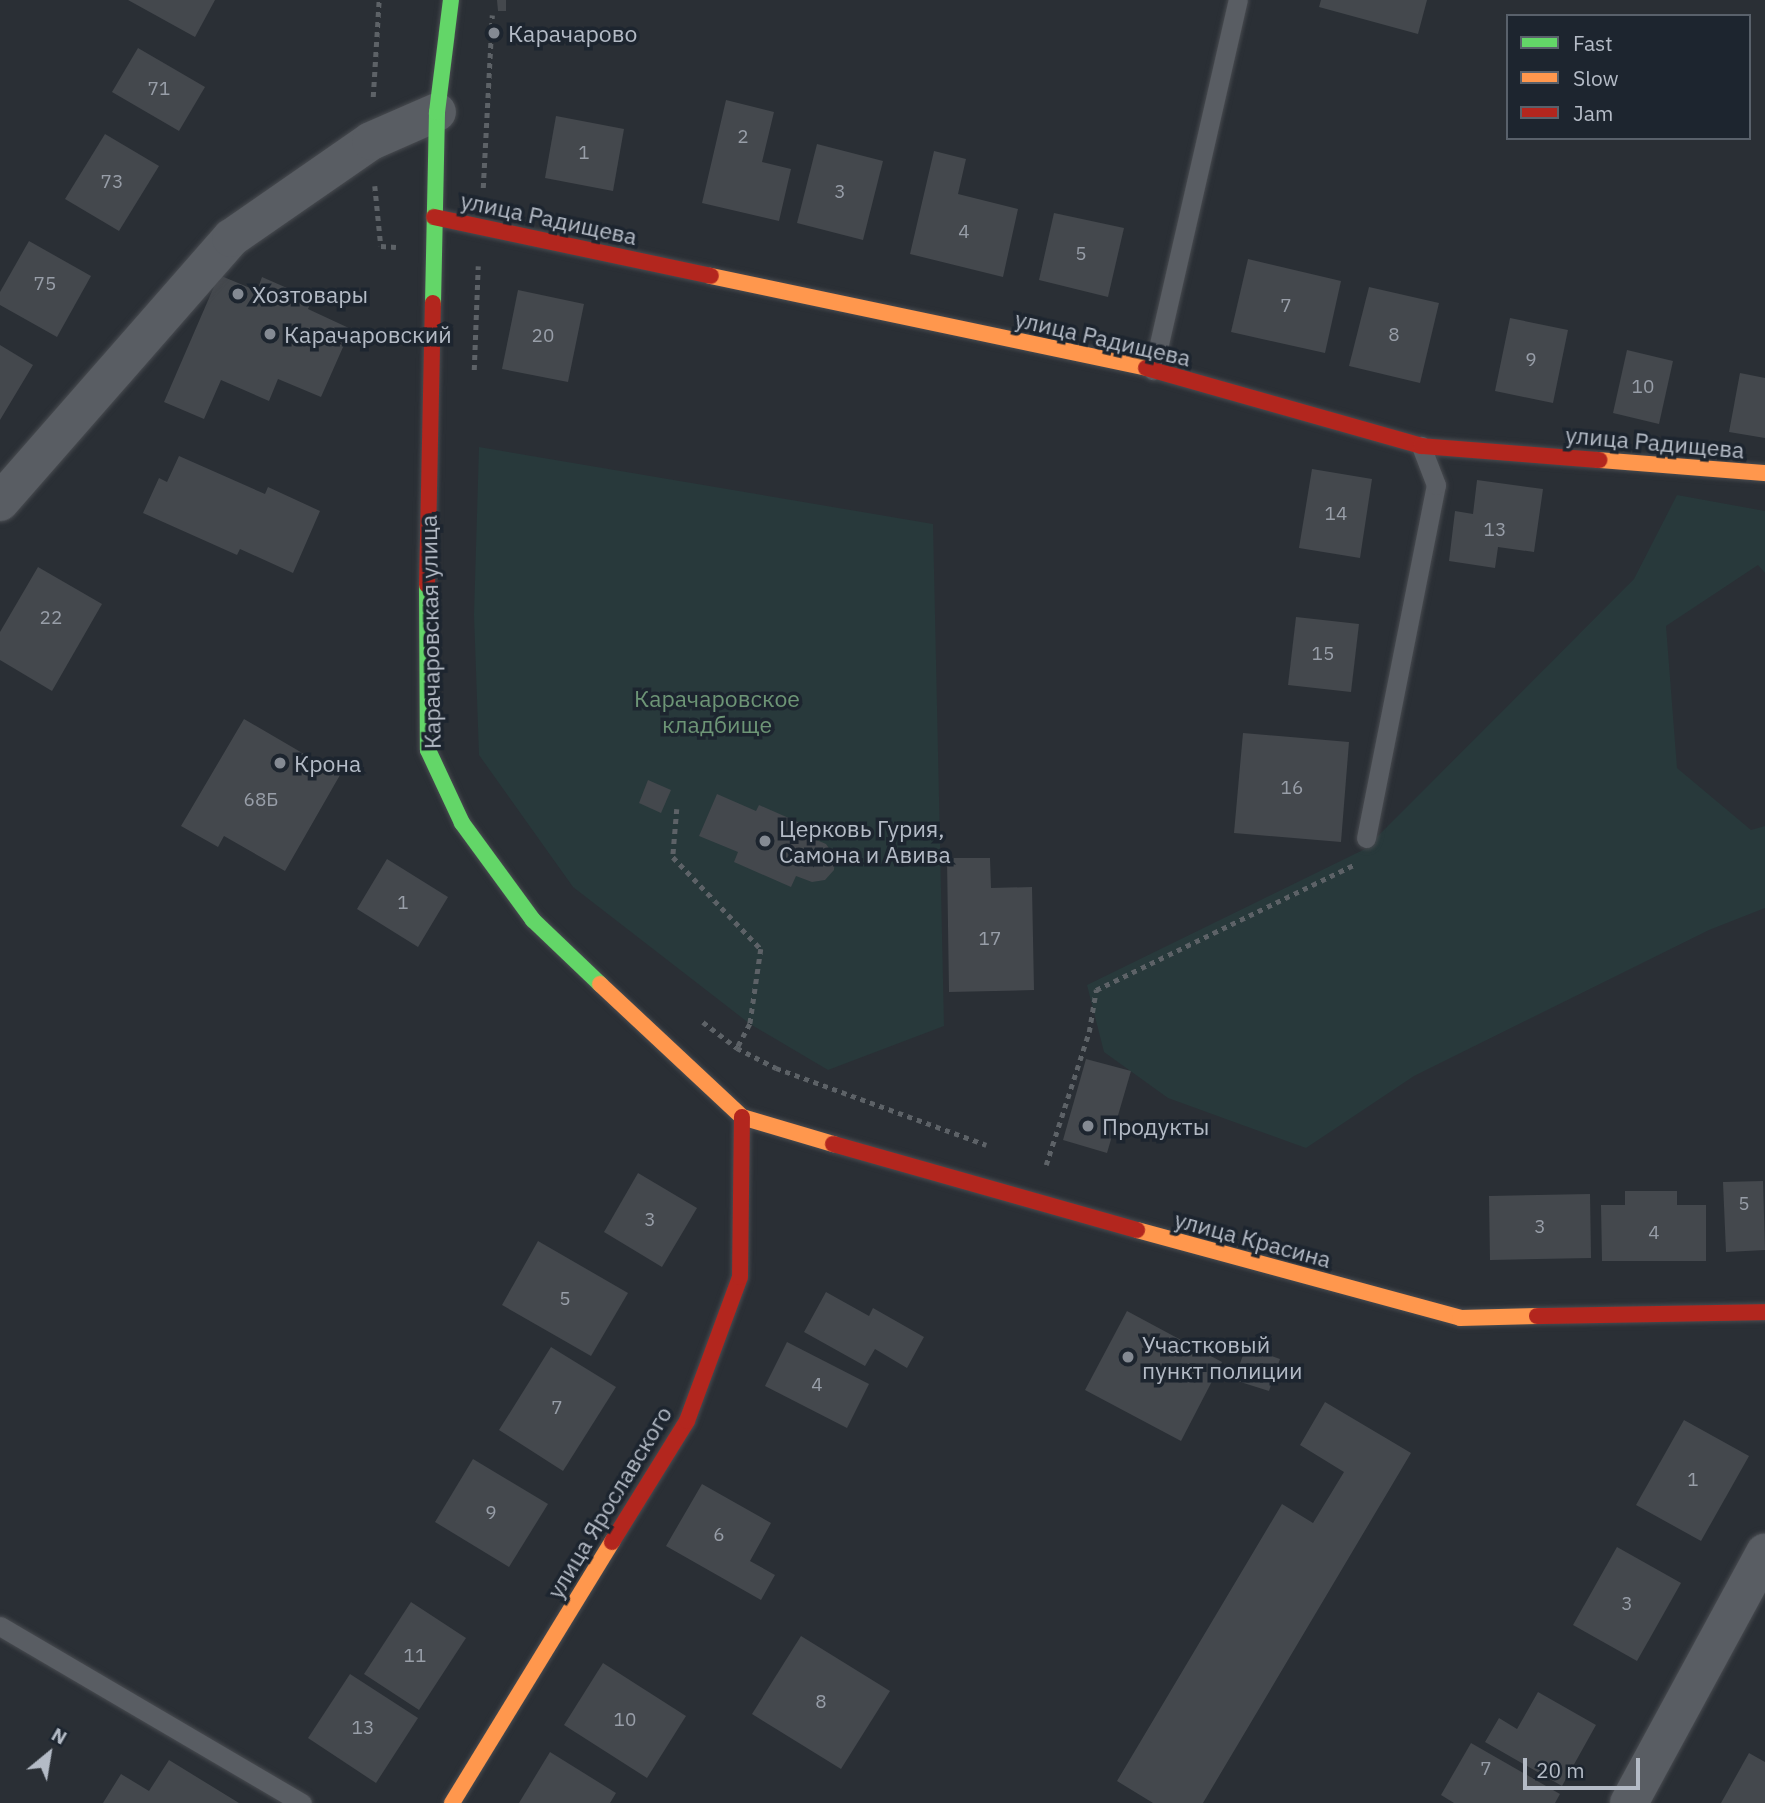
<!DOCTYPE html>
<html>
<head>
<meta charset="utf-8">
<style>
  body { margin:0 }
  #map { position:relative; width:1765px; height:1803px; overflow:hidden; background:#2a2f35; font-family:"IBM Plex Sans",sans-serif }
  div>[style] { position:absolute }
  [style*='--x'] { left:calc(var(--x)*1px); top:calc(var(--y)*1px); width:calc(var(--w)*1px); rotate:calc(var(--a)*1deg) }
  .green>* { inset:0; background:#28393b }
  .building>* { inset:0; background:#44484d }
  .path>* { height:4.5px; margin-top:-2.25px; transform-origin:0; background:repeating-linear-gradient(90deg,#5d6267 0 5px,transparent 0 10px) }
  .roads { filter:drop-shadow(0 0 2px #484b50) drop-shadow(0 0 2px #484b50) }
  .lane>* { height:19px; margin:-9.5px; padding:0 9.5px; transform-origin:9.5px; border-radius:9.5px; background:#595d63 }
  .street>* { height:38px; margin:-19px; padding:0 19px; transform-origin:19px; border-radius:19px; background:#595d63 }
  .fast>* { height:16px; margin:-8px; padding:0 8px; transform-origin:8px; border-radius:8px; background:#63d668 }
  .slow>* { height:16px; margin:-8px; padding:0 8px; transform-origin:8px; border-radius:8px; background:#ff974d }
  .jam>* { height:16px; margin:-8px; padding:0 8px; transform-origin:8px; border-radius:8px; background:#b3261e }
  .dots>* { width:19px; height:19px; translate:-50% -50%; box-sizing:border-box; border:4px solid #1d252f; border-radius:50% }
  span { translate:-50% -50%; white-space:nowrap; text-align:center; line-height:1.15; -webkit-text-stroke:7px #1d252f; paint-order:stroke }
  .number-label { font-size:19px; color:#989ea8 }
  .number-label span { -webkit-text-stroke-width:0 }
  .poi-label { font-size:23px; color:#b4bbc6 }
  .left { translate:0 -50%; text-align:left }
  .street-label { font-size:23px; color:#b4bbc6 }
  .park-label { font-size:23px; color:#6d9576 }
  .legend { position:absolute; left:1506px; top:14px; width:245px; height:126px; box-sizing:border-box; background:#1d252f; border:2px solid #59616b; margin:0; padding:9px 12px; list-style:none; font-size:21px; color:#b4bbc6 }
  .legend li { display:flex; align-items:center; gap:14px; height:35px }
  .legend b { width:35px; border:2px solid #59616b }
  .north { position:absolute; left:14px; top:1719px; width:70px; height:70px; -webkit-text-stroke:5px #1d252f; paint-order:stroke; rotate:30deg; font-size:19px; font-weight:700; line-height:28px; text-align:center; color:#b4bbc6 }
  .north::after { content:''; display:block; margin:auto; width:24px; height:32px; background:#b4bbc6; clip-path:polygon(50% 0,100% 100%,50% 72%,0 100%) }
  .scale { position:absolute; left:1523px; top:1758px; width:117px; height:32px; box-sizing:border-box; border:4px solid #b4bbc6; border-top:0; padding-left:9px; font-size:21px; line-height:24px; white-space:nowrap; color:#b4bbc6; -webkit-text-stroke:5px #1d252f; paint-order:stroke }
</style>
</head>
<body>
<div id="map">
  <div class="green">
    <i style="clip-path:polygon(479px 447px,933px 524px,944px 1026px,828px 1070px,750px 1024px,573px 887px,479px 755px,474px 615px)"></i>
    <i style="clip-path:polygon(1677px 495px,1765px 511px,1765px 573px,1758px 565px,1666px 626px,1677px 768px,1751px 830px,1765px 826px,1765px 908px,1709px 930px,1414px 1076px,1306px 1148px,1168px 1098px,1104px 1052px,1087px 985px,1365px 849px,1634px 579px)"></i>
  </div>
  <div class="building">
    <i style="clip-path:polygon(128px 0,215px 0,195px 37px)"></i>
    <i style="clip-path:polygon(497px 0,506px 0,506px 11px,498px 11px)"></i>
    <i style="clip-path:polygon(1321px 0,1427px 0,1418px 34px,1319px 7px)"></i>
    <i style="clip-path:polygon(138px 48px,205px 87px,179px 131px,112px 92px)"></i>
    <i style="clip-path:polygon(726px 100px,774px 112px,762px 162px,791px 169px,779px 221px,702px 203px)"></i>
    <i style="clip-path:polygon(556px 116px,624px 129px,613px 191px,545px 178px)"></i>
    <i style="clip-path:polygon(105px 134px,159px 166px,119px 231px,65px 199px)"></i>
    <i style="clip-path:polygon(817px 144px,883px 161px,863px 240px,797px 223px)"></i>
    <i style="clip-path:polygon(934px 151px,966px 159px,958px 194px,1018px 209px,1003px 277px,910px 254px)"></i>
    <i style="clip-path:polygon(1054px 213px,1124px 228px,1108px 297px,1039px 280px)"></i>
    <i style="clip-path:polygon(29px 241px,91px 276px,57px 337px,0 305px,0 292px)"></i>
    <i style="clip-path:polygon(1248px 259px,1341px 281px,1325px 353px,1231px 332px)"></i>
    <i style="clip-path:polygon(219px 275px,257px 291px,262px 277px,312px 299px,308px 309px,351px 329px,321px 397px,278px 379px,269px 401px,221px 380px,204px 419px,164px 402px)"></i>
    <i style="clip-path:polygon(1369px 287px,1439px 303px,1420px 383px,1349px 366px)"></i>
    <i style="clip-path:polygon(518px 290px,584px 304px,568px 382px,502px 369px)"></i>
    <i style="clip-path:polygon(1510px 318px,1568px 330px,1553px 403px,1495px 391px)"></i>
    <i style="clip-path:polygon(0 345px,33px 365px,0 420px)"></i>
    <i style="clip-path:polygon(1627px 350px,1673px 361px,1659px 424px,1613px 413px)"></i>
    <i style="clip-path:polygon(1740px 373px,1765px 378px,1765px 438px,1729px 432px)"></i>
    <i style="clip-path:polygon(179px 456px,265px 494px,268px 487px,320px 511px,293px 573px,240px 549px,237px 555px,143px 513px,159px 478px,167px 482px)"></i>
    <i style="clip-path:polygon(1312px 469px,1372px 479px,1360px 558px,1299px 548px)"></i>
    <i style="clip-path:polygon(1477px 480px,1543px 489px,1534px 552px,1498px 547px,1495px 568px,1449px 561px,1455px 511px,1473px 514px)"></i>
    <i style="clip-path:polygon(38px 567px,102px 604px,52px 691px,0 660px,0 632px)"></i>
    <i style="clip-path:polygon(1296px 617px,1359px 624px,1351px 692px,1288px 685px)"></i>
    <i style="clip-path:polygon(244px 719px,340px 775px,285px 871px,224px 836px,218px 847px,181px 826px)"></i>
    <i style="clip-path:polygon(1243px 733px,1349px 742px,1341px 842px,1234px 833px)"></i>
    <i style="clip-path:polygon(648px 780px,671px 790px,661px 813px,639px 803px)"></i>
    <i style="clip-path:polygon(717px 794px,756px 811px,759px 805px,816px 830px,812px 838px,826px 844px,835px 857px,834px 870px,825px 880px,812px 882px,796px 876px,791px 887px,734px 862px,738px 852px,699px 836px)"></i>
    <i style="clip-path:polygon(947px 858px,990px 858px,991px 888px,1032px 887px,1034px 990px,949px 992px)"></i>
    <i style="clip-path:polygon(387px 859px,448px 897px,418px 947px,357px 909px)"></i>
    <i style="clip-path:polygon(1086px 1059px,1131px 1071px,1107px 1153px,1063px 1140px)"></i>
    <i style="clip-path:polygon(638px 1173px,697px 1208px,662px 1267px,604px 1232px)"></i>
    <i style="clip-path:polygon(1763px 1181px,1765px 1250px,1726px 1252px,1723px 1182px)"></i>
    <i style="clip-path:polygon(1625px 1191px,1677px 1191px,1677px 1205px,1706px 1205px,1706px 1261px,1602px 1261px,1601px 1205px,1625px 1205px)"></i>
    <i style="clip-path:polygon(1590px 1194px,1591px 1258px,1490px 1260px,1489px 1196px)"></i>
    <i style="clip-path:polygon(538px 1241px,628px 1293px,591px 1356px,502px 1305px)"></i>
    <i style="clip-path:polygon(826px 1292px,869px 1316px,873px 1308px,924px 1337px,907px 1368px,875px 1349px,865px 1366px,804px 1332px)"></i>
    <i style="clip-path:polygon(1127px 1311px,1222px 1362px,1181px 1441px,1085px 1390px)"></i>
    <i style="clip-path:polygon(787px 1342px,869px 1384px,847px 1428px,765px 1386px)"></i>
    <i style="clip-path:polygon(551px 1347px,616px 1387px,563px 1471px,499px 1430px)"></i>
    <i style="clip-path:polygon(1246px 1347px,1280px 1359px,1269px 1391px,1234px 1380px)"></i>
    <i style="clip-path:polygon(1325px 1402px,1411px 1453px,1203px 1803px,1153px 1803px,1117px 1781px,1282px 1504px,1313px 1523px,1344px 1472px,1300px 1445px)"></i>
    <i style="clip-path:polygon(1684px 1420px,1749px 1456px,1701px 1541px,1636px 1505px)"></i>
    <i style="clip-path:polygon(473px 1459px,548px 1504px,509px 1567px,435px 1522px)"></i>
    <i style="clip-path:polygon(702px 1484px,771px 1523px,750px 1561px,775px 1575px,761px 1600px,666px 1546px)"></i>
    <i style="clip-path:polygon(1617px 1547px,1681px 1583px,1637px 1661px,1573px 1625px)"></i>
    <i style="clip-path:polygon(411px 1602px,466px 1638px,419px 1710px,364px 1674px)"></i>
    <i style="clip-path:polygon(801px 1636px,890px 1691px,841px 1769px,752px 1714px)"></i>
    <i style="clip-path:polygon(603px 1663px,686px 1716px,647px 1778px,564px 1725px)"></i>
    <i style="clip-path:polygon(350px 1674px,418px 1718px,376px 1783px,308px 1738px)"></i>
    <i style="clip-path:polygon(1538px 1692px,1596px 1725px,1562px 1786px,1485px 1742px,1499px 1718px,1517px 1729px)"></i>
    <i style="clip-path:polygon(1471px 1743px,1560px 1794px,1555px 1803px,1454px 1803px,1441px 1795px)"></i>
    <i style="clip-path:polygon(550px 1752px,616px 1793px,610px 1803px,519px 1803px)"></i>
    <i style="clip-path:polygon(1749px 1753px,1765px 1762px,1765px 1803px,1721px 1803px)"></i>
    <i style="clip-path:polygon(169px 1760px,239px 1803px,103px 1803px,121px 1774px,149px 1791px)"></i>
  </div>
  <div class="path">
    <i style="--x:373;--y:97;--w:97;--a:-86.5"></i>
    <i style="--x:375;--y:186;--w:60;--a:84.3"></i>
    <i style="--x:381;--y:246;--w:15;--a:4"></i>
    <i style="--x:483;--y:188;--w:173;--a:-87"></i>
    <i style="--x:474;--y:370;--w:104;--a:-87.8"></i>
    <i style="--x:677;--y:809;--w:48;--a:94.8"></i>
    <i style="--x:673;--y:857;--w:127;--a:46.3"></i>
    <i style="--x:761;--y:949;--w:76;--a:98.3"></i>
    <i style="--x:750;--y:1024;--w:27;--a:118"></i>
    <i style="--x:703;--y:1022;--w:43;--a:37.4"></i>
    <i style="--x:737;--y:1048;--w:44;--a:27.1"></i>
    <i style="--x:776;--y:1068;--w:224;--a:20.1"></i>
    <i style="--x:1046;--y:1165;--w:140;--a:-72.1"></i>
    <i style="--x:1089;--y:1032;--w:43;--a:-80.5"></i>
    <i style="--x:1096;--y:990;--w:288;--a:-25.9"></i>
  </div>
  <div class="roads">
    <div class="lane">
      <i style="--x:1153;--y:370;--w:380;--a:-77.1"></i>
      <i style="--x:1366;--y:838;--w:360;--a:-78.8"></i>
      <i style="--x:1436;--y:485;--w:42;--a:-111"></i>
      <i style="--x:0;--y:1626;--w:350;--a:30.4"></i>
    </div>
    <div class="street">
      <i style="--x:0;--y:502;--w:351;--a:-48.8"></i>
      <i style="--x:231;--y:238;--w:170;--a:-34.7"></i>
      <i style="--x:371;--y:141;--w:72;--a:-23.7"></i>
      <i style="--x:1629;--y:1803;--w:285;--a:-61.5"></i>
    </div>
    <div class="fast">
      <i style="--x:433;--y:303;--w:191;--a:-88.8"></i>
      <i style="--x:437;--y:112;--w:113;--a:-82.9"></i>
      <i style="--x:427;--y:585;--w:165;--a:89.7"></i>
      <i style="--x:428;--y:750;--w:81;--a:65"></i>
      <i style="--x:462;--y:823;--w:120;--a:53.8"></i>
      <i style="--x:533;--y:920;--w:93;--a:43.7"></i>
    </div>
    <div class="slow">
      <i style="--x:711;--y:276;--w:445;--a:11.9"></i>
      <i style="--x:1599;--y:460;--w:167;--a:4.5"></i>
      <i style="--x:600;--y:984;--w:195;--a:43.1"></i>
      <i style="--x:742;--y:1117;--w:95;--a:16.5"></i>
      <i style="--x:1137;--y:1230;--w:335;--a:15.2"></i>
      <i style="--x:1460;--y:1318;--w:77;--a:-1.5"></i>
      <i style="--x:452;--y:1803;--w:306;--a:-58.5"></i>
    </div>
    <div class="jam">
      <i style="--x:434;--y:217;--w:283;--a:12"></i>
      <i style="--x:1146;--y:368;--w:286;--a:15.8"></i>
      <i style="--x:1421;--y:446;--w:179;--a:4.5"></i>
      <i style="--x:427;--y:585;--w:282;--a:-88.8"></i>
      <i style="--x:833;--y:1144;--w:316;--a:15.8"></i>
      <i style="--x:1537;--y:1316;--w:228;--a:-1"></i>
      <i style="--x:612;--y:1542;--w:142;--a:-58.2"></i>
      <i style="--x:687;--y:1421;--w:153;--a:-69.8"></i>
      <i style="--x:740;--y:1277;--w:160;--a:-89.3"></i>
    </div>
  </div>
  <div class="dots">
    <i style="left:494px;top:33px;background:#848a93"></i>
    <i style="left:238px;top:294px;background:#848a93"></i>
    <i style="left:270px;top:334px;background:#848a93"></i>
    <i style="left:280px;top:763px;background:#848a93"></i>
    <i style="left:765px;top:841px;background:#848a93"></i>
    <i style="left:1088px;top:1126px;background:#848a93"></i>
    <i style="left:1128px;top:1357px;background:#848a93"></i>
  </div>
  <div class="number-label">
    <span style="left:159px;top:89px">71</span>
    <span style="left:743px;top:137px">2</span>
    <span style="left:584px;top:153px">1</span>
    <span style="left:112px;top:182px">73</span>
    <span style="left:840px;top:192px">3</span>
    <span style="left:964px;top:232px">4</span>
    <span style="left:1081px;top:254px">5</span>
    <span style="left:45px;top:284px">75</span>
    <span style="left:1286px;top:306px">7</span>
    <span style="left:1394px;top:335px">8</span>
    <span style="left:543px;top:336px">20</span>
    <span style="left:1531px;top:360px">9</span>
    <span style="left:1643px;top:387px">10</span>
    <span style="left:1336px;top:514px">14</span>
    <span style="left:1495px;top:530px">13</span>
    <span style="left:51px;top:618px">22</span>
    <span style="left:1323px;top:654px">15</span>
    <span style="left:1292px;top:788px">16</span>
    <span style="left:261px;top:800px">68Б</span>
    <span style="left:403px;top:903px">1</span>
    <span style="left:990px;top:939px">17</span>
    <span style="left:1744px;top:1204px">5</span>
    <span style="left:650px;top:1220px">3</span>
    <span style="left:1540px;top:1227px">3</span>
    <span style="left:1654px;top:1233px">4</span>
    <span style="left:565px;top:1299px">5</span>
    <span style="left:817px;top:1385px">4</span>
    <span style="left:557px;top:1408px">7</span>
    <span style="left:1693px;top:1480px">1</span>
    <span style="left:491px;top:1513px">9</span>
    <span style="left:719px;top:1535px">6</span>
    <span style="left:1627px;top:1604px">3</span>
    <span style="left:415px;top:1656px">11</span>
    <span style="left:821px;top:1702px">8</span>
    <span style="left:625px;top:1720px">10</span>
    <span style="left:363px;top:1728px">13</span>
    <span style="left:1486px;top:1769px">7</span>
  </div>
  <div class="poi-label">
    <span class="left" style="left:508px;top:33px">Карачарово</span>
    <span class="left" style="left:252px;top:294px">Хозтовары</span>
    <span class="left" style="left:284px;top:334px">Карачаровский</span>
    <span class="left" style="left:294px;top:763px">Крона</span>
    <span class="left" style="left:779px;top:841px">Церковь Гурия,<br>Самона и Авива</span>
    <span class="left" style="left:1102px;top:1126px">Продукты</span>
    <span class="left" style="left:1142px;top:1357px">Участковый<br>пункт полиции</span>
  </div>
  <div class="street-label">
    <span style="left:549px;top:218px;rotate:12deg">улица Радищева</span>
    <span style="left:1103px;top:338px;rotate:13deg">улица Радищева</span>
    <span style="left:1655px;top:442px;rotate:5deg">улица Радищева</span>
    <span style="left:430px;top:632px;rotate:-91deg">Карачаровская улица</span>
    <span style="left:1253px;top:1239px;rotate:15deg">улица Красина</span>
    <span style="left:609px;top:1502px;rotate:-59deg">улица Ярославского</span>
  </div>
  <div class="park-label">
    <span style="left:717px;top:711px">Карачаровское<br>кладбище</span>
  </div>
  <ul class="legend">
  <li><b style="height:9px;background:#63d668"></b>Fast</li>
  <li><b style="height:9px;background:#ff974d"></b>Slow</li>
  <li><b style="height:9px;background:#b3261e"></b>Jam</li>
  </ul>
  <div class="north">N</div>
  <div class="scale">20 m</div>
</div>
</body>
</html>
